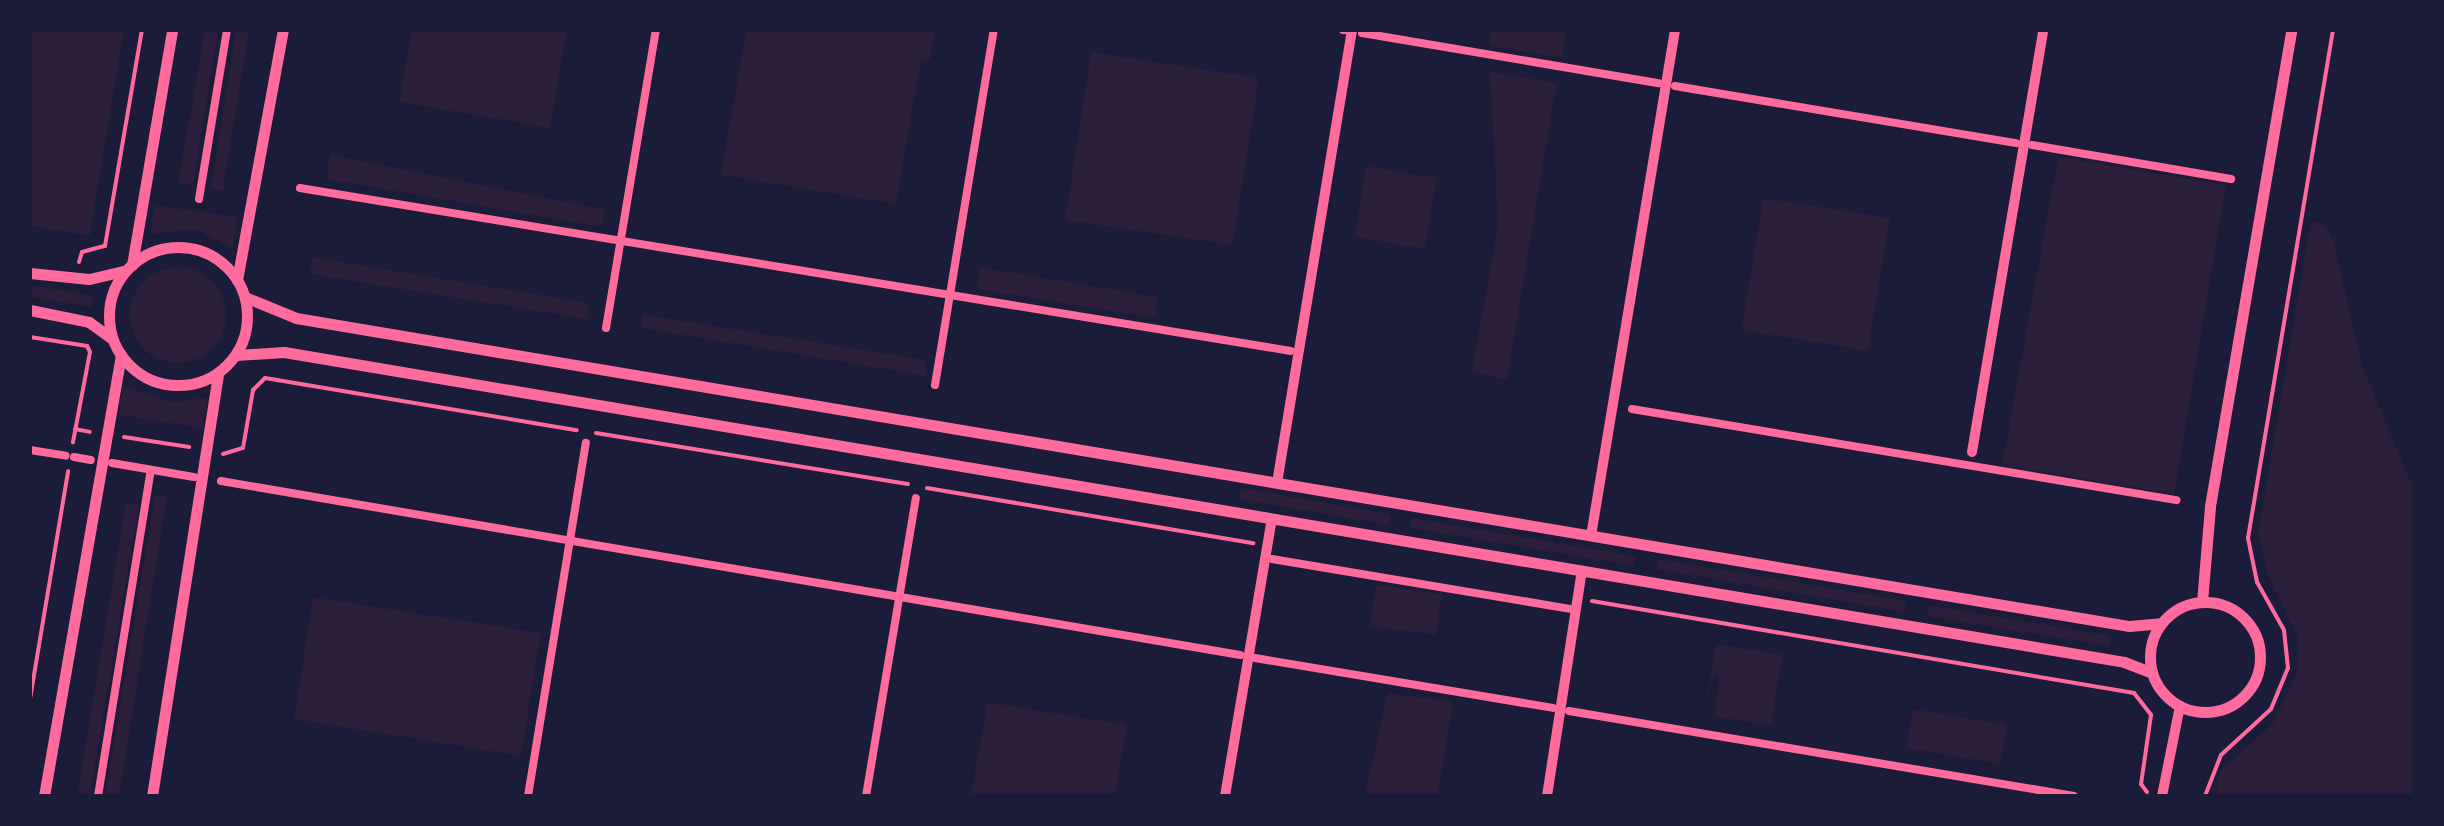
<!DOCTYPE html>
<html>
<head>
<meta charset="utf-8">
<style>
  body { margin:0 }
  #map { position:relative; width:2444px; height:826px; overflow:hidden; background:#1b1b3a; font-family:"IBM Plex Sans",sans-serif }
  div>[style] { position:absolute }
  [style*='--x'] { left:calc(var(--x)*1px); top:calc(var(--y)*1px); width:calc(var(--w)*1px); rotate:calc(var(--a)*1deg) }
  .green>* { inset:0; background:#2a1e3b }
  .round { border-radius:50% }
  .path>* { height:4px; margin:-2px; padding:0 2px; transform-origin:2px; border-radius:2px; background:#ff6b9d }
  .pedestrian>* { height:8px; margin:-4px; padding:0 4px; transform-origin:4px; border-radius:4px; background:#ff6b9d }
  .minor>* { height:10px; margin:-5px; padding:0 5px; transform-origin:5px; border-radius:5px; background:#ff6b9d }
  .tertiary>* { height:11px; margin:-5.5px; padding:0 5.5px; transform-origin:5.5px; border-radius:5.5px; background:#ff6b9d }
  .tertiary>.ring { margin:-5.5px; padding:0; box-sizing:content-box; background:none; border:11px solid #ff6b9d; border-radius:50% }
  span { translate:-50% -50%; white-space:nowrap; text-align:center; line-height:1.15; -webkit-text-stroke:8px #1b1b3a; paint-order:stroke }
  .frame { position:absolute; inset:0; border:32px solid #1b1b3a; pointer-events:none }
</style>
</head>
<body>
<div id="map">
  <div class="green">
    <i style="clip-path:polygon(30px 30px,124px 30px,90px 236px,30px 226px)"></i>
    <i style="clip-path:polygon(205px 30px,218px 30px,193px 186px,178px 183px)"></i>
    <i style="clip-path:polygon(236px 30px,249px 30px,223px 191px,211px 188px)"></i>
    <i style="clip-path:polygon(412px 30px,567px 30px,550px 128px,399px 102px)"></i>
    <i style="clip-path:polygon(746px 30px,935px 32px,930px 60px,921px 60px,896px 204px,721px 175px)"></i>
    <i style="clip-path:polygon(1491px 30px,1566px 30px,1562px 58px,1490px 46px)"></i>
    <i style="clip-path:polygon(1091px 52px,1259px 78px,1233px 245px,1065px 220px)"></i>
    <i style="clip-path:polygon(1490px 72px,1557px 83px,1507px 381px,1472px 370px,1498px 226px)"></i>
    <i style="clip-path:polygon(330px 155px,604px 209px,602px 227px,326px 179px)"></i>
    <i style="clip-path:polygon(2058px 157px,2226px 185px,2174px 494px,2002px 465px)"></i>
    <i style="clip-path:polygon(1366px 166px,1437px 178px,1425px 249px,1355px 237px)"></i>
    <i style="clip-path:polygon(1763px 198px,1890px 218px,1868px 351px,1741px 330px)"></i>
    <i style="clip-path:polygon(155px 205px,237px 217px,233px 248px,194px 229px,150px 234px)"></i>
    <i style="clip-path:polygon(2311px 221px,2325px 225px,2333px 240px,2362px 365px,2414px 490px,2414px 796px,2215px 796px,2220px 772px,2273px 723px,2298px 672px,2297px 636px,2267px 573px,2258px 534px)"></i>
    <i style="clip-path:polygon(312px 257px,589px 303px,587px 319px,310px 274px)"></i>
    <i class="round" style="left:130px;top:267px;width:96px;height:96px"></i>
    <i style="clip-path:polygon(980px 267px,1158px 297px,1155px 318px,977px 289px)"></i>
    <i style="clip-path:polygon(30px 285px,94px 296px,91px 307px,30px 297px)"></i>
    <i style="clip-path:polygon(641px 314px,925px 360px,926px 376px,642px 328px)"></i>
    <i style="clip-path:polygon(123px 385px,171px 403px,208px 397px,202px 428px,119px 415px)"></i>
    <i style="clip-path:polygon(1240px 488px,1390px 514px,1388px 525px,1239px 499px)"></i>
    <i style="clip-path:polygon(155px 495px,167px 497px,119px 796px,105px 796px)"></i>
    <i style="clip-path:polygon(126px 502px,139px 504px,90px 796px,77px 796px)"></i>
    <i style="clip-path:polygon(1411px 518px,1635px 556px,1634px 566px,1410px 528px)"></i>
    <i style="clip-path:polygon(1658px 559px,1907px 601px,1905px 612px,1656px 569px)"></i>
    <i style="clip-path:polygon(1376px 585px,1442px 594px,1436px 635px,1370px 626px)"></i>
    <i style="clip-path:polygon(313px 597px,541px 633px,521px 756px,294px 719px)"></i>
    <i style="clip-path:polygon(1929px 605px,2111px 636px,2109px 646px,1927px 616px)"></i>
    <i style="clip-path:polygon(1716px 644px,1783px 655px,1771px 726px,1714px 716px,1720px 674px,1714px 673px,1704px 714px)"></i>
    <i style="clip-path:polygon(1388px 693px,1453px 702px,1438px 796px,1364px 796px)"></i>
    <i style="clip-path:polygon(987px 702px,1127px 725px,1115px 796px,971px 796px)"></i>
    <i style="clip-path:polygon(1913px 709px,2007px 725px,2000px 764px,1906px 748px)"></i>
  </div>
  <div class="path">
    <i style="--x:79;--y:262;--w:10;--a:-73"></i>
    <i style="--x:82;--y:252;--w:24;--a:-15"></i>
    <i style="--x:105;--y:246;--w:219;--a:-80.3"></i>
    <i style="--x:30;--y:337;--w:58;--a:9"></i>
    <i style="--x:87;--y:346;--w:7;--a:63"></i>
    <i style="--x:90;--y:352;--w:92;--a:100.7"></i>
    <i style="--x:75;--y:429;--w:15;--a:11"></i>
    <i style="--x:596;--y:433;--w:316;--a:9.3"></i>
    <i style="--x:124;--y:437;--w:66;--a:8.7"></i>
    <i style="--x:223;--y:454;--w:21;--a:-17"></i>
    <i style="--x:243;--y:448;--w:59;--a:-80.2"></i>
    <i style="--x:253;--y:390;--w:17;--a:-45"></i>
    <i style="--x:265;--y:378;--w:316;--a:9.5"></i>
    <i style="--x:927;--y:488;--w:331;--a:9.6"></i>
    <i style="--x:1592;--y:601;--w:550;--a:9.63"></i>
    <i style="--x:2134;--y:693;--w:28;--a:52"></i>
    <i style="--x:2151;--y:715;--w:70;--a:98.2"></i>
    <i style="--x:2141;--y:784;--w:10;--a:53"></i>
    <i style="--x:30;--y:699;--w:231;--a:-80.5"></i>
    <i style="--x:2205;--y:796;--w:44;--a:-68.7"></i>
    <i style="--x:2221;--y:755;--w:68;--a:-42.6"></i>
    <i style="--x:2271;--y:709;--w:44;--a:-67.5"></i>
    <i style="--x:2288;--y:668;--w:38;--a:-96"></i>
    <i style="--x:2284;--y:630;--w:55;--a:-119.4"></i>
    <i style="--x:2257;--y:582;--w:45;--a:-101.6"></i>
    <i style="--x:2248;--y:538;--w:515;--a:-80.5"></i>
  </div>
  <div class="pedestrian">
    <i style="--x:1343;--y:30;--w:2;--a:0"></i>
    <i style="--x:1362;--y:33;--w:301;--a:9.6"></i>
    <i style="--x:1675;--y:86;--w:346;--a:9.5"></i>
    <i style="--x:2032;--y:145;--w:202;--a:9.7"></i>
    <i style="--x:300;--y:188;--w:1004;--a:9.34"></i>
    <i style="--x:199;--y:199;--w:171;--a:-80.6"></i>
    <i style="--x:606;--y:328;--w:302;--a:-80.5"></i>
    <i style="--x:935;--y:385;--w:360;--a:-80.6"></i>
    <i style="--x:1632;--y:409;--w:552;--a:9.5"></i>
    <i style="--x:30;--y:450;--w:36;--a:9"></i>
    <i style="--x:74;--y:457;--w:17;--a:10"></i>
    <i style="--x:112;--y:463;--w:83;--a:9.7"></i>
    <i style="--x:221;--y:481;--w:1034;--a:9.69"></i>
    <i style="--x:1272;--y:559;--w:302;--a:9.5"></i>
    <i style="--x:1255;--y:658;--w:302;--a:9.5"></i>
    <i style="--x:1569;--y:711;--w:512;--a:9.55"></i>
    <i style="--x:98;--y:796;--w:330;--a:-80.8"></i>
    <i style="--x:528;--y:796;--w:358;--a:-80.7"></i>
    <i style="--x:866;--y:796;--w:302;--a:-80.5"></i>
  </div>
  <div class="minor">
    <i style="--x:1972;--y:452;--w:428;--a:-80.4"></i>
    <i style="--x:1277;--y:483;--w:459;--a:-80.6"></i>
    <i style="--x:1591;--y:536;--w:513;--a:-80.57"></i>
    <i style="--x:1225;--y:796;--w:281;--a:-80.4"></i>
    <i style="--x:1547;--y:796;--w:228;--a:-81.2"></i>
    <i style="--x:2162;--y:796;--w:92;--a:-78.7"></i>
  </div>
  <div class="tertiary">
    <i class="ring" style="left:109px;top:247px;width:127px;height:127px"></i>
    <i style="--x:132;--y:265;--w:238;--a:-80.3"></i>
    <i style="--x:30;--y:273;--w:59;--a:5.8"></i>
    <i style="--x:89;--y:279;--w:36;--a:-13"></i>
    <i style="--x:237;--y:280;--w:254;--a:-79.6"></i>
    <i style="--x:245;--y:297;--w:55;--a:22.4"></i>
    <i style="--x:296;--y:318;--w:1859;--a:9.54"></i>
    <i style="--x:2129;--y:626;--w:32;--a:-5"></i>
    <i style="--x:30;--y:310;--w:60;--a:11.5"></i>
    <i style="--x:89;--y:322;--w:29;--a:36"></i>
    <i style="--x:236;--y:355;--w:48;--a:-3.6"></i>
    <i style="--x:284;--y:352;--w:1866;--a:9.56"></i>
    <i style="--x:2124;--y:662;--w:30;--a:21"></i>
    <i class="ring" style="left:2150px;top:602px;width:99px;height:99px"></i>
    <i style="--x:2202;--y:602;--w:96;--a:-85.2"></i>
    <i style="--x:2210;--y:506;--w:483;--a:-80.3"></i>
    <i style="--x:44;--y:796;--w:448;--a:-80.1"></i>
    <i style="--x:152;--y:796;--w:428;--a:-81.1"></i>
  </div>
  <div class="frame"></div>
</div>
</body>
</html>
